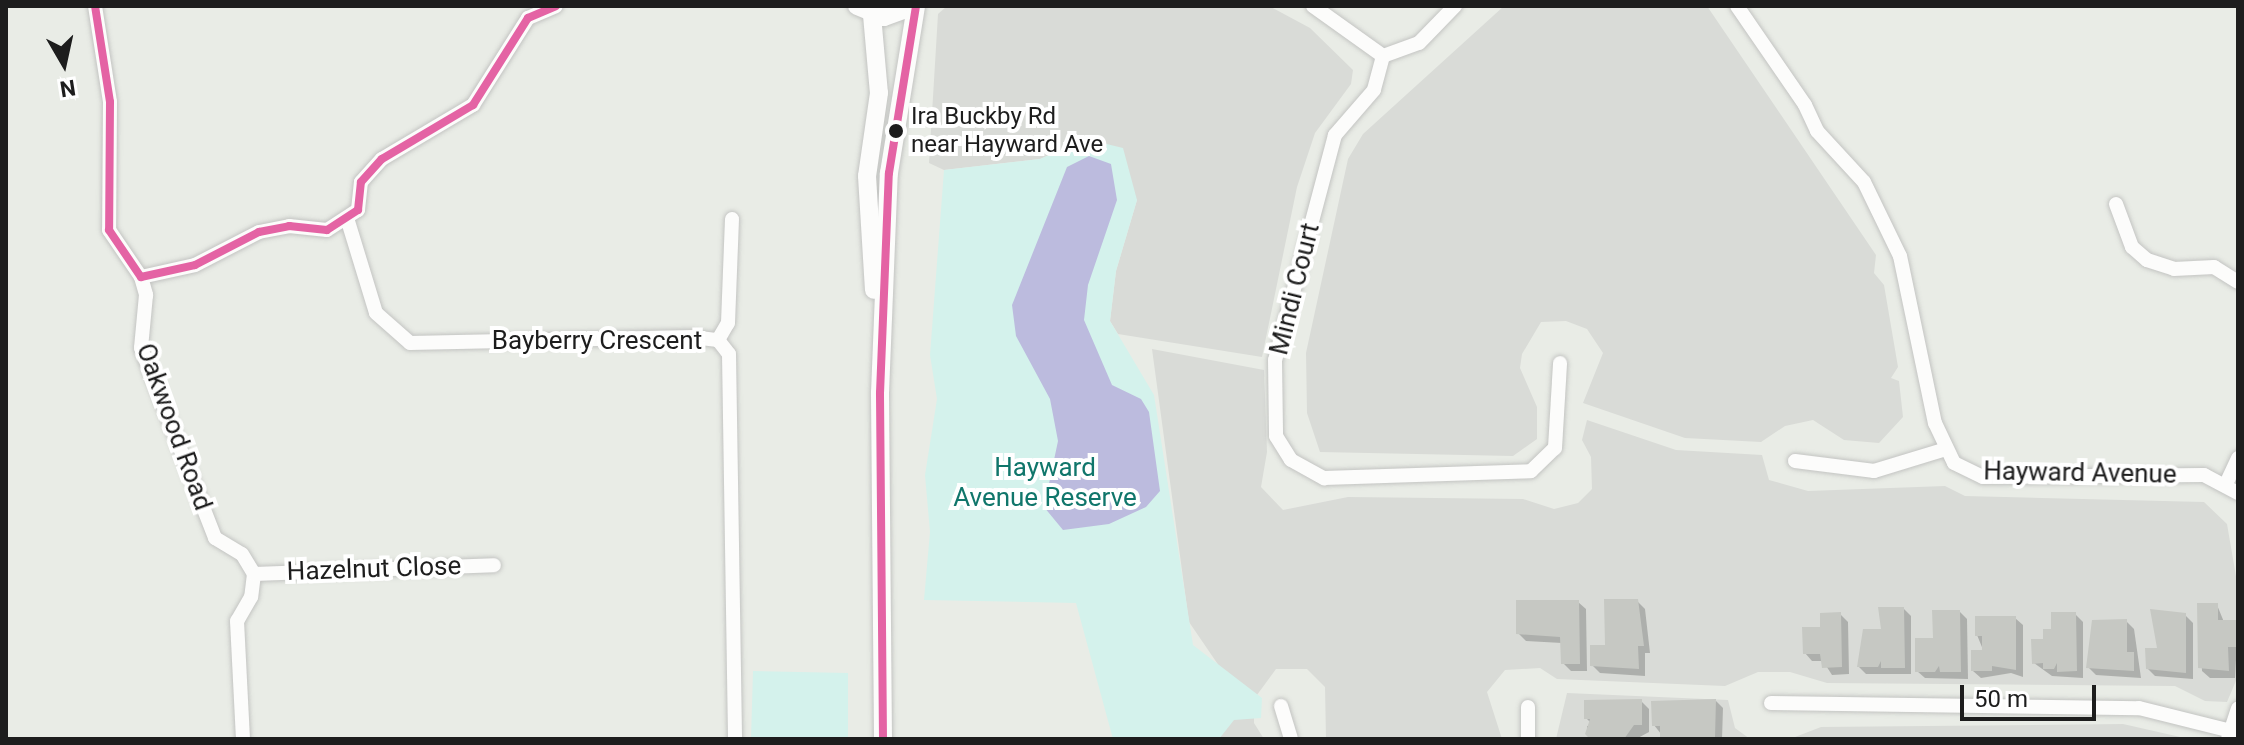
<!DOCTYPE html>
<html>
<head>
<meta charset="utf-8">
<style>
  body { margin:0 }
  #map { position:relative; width:2244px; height:745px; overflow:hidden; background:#e9ece6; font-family:Roboto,sans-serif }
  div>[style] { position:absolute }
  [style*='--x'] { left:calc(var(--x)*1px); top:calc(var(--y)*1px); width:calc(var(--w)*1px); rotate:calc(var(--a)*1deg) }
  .residential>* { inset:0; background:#d9dbd7 }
  .park>* { inset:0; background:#d4f2ec }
  .water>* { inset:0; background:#bcbbde }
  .shadow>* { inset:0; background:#0003 }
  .building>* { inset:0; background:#c6c8c3 }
  .roads { filter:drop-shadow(0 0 2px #c3c4c2) drop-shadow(0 0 2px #c3c4c2) }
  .minor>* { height:14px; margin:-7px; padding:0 7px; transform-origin:7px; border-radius:7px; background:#fcfcfb }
  .tertiary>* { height:18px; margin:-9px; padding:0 9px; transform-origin:9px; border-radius:9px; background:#fcfcfb }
  .bus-1>* { height:8px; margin:-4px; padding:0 4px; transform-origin:4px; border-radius:4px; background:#e463a4 }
  .dots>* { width:22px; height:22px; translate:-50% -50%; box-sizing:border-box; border:4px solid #fff; border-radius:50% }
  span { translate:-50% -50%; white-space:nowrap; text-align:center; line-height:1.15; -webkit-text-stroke:8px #fff; paint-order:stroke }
  .bus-label { font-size:24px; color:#1d1d1d }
  .left { translate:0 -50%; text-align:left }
  .street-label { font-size:26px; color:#1d1d1d }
  .park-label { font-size:26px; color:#10766b }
  .frame { position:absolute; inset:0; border:8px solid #1d1d1d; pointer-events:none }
  .north { position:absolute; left:24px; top:24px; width:80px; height:80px; -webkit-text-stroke:6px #fff; paint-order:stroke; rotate:171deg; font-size:22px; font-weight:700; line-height:32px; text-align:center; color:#1d1d1d }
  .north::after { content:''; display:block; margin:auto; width:28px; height:36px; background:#1d1d1d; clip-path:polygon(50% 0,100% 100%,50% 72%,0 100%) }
  .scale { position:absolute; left:1960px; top:685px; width:136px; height:36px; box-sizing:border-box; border:4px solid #1d1d1d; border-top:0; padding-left:10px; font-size:24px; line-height:28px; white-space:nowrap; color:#1d1d1d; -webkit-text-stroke:6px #fff; paint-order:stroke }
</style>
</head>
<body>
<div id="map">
  <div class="residential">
    <i style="clip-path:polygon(947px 6px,1269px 6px,1310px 28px,1353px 70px,1351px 84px,1315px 133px,1297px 187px,1262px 357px,1118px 334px,1110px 321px,1116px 271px,1137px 200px,1086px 139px,1040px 159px,944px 170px,929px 163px,938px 14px)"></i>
    <i style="clip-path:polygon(1504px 6px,1707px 6px,1876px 255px,1874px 273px,1884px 285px,1898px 367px,1891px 378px,1899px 381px,1903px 417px,1879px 443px,1844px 440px,1813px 420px,1785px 426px,1761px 442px,1685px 438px,1583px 403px,1603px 353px,1587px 329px,1566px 321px,1541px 322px,1522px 354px,1520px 368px,1537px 407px,1537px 439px,1513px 456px,1320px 452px,1307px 413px,1306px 353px,1348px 159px,1363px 134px)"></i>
    <i style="clip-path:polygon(1152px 349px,1264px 370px,1267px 452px,1261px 487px,1283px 510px,1348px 497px,1523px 499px,1554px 509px,1578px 503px,1592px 489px,1591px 457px,1582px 440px,1587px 420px,1676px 450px,1762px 455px,1769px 480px,1808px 491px,1945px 486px,1965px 496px,2204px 502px,2227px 524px,2238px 588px,2238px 676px,2227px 702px,2205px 701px,2175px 686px,1827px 683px,1790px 672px,1758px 672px,1725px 686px,1557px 679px,1540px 668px,1505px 670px,1487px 692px,1502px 739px,1326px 739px,1325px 687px,1307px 669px,1276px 669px,1254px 699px,1254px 723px,1264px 739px,1206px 739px,1243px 701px,1189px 622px)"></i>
    <i style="clip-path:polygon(1567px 693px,1728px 700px,1735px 728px,1750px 739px,1556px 739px)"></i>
    <i style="clip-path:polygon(2123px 724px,2189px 739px,1790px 739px,1821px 727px)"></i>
  </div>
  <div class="park">
    <i style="clip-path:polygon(1086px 139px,1123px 148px,1137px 200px,1116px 271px,1110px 321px,1154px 395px,1193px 645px,1262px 698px,1261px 718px,1234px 720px,1219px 739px,1113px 739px,1076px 603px,924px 600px,930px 532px,925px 475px,937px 399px,930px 355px,944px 170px,1040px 159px)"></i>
    <i style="clip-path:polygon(753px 671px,848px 673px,848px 739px,751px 739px)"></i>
  </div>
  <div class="water">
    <i style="clip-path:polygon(1089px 156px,1111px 164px,1117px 200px,1088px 285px,1084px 320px,1112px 385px,1141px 399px,1149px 412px,1160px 491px,1146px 507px,1109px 524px,1063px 530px,1044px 507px,1058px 441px,1050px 399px,1016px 336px,1012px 305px,1067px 167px)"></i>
  </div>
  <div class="shadow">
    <i style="clip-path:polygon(1637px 601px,1645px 609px,1650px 653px,1645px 653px,1645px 676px,1600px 673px,1592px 665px)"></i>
    <i style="clip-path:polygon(1578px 602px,1586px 609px,1587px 671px,1571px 671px,1563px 663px,1562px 643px,1526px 641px,1518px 633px)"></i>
    <i style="clip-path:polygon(2199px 605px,2217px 605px,2224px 622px,2238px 624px,2235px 678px,2210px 678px,2202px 671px)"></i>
    <i style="clip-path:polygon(1904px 609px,1911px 616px,1911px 674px,1866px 674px,1859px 667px)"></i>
    <i style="clip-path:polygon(1960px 612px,1967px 619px,1968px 679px,1925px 678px,1917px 671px,1935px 640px)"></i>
    <i style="clip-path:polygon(1840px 614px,1848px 622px,1849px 674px,1832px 675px,1823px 661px,1812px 661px,1805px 653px,1822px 629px)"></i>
    <i style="clip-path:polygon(2075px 614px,2083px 622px,2083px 678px,2052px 676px,2034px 663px,2053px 630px)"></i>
    <i style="clip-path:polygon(2185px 615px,2193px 623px,2193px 679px,2155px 676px,2148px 669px)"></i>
    <i style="clip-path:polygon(2015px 618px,2023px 625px,2023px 677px,2011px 673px,1981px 678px,1973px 671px,1984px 652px,1977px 635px)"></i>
    <i style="clip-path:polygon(2126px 621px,2134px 629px,2141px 678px,2096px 675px,2088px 667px)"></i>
    <i style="clip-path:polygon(1641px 701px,1649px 709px,1649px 732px,1636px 739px,1592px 739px,1587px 733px,1587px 726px,1594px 726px,1586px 718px)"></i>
    <i style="clip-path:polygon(1716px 701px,1723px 708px,1722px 739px,1665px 739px,1654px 725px)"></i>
  </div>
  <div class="building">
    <i style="clip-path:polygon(1604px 599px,1638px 599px,1644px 646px,1638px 646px,1639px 669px,1590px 666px,1590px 645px,1605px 645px)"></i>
    <i style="clip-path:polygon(1516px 600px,1579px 600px,1580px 664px,1561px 664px,1560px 637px,1516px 634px)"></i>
    <i style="clip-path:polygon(2197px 603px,2218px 603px,2218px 620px,2237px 620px,2237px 647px,2228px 647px,2229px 671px,2198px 668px)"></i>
    <i style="clip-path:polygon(1878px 607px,1904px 607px,1905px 668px,1881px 668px,1881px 661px,1878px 667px,1857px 667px,1863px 629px,1881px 629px)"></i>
    <i style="clip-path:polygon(2150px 609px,2186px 613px,2186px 673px,2146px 669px,2145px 648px,2157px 648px)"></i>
    <i style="clip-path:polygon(1932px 610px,1960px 610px,1961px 672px,1940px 672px,1939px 666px,1935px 672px,1915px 672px,1915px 638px,1933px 638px)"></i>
    <i style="clip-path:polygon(1841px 612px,1842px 667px,1822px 668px,1820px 654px,1803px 654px,1802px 627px,1820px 627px,1820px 613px)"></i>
    <i style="clip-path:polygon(2051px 612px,2076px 612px,2077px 671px,2057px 672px,2057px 663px,2054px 669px,2043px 669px,2043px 663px,2032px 664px,2031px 639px,2043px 639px,2043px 629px,2051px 629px)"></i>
    <i style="clip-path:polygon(1975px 616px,2016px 616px,2016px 670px,1992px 666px,1992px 671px,1971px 671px,1971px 650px,1982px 650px,1982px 636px,1975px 636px)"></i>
    <i style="clip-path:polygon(2127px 619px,2127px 652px,2134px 652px,2134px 671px,2086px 668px,2092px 620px)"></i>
    <i style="clip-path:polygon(1642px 699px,1642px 725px,1634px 725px,1624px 739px,1590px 739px,1585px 734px,1590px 719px,1584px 719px,1584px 700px)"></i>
    <i style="clip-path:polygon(1716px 699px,1715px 738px,1660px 737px,1660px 726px,1652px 726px,1651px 701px)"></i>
  </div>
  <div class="roads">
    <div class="minor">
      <i style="--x:95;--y:6;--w:97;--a:81.1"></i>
      <i style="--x:110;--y:102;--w:128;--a:90.4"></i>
      <i style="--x:109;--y:230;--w:57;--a:55.8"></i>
      <i style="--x:141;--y:277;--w:19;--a:74"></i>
      <i style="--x:146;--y:295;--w:53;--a:95.4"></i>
      <i style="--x:141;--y:348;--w:204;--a:68.7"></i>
      <i style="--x:215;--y:538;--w:31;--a:31"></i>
      <i style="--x:242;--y:554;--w:23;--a:59"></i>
      <i style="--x:254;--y:574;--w:23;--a:97"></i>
      <i style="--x:251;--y:597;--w:28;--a:120"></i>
      <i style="--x:237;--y:621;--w:118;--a:87.1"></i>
      <i style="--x:1313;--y:6;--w:86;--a:35.5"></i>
      <i style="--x:1383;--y:56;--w:38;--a:-20"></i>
      <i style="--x:1419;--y:43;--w:52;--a:-45.8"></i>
      <i style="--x:1737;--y:6;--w:120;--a:55.5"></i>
      <i style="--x:1805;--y:105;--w:29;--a:65"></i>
      <i style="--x:1817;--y:131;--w:69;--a:47.3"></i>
      <i style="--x:1864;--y:182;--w:82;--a:64.1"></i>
      <i style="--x:1900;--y:256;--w:171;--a:78.2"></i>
      <i style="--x:1935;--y:423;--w:44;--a:64.6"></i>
      <i style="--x:1954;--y:463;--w:32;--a:26"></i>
      <i style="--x:1983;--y:477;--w:221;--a:-0.5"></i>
      <i style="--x:2204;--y:475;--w:38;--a:28"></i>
      <i style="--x:1383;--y:56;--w:35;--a:105"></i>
      <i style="--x:1374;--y:90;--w:60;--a:130.9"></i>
      <i style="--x:1335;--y:135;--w:233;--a:104.9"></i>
      <i style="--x:1275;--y:360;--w:76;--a:89.2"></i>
      <i style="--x:1276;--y:436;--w:28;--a:58"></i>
      <i style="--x:1291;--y:460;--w:38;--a:29"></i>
      <i style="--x:1324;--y:478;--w:207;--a:-1.9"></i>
      <i style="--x:1531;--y:471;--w:33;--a:-44"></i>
      <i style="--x:1555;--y:448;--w:85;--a:-86.6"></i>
      <i style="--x:2116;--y:204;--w:46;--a:69.6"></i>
      <i style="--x:2132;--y:247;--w:20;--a:41"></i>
      <i style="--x:2147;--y:260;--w:28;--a:18"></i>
      <i style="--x:2174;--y:269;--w:40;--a:-2.9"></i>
      <i style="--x:2214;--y:267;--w:28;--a:32"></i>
      <i style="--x:347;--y:218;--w:99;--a:73"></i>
      <i style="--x:376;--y:313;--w:45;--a:41.4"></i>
      <i style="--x:410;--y:343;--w:282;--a:-1.2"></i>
      <i style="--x:692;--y:337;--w:26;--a:7"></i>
      <i style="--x:718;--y:340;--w:18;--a:52"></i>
      <i style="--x:729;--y:354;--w:385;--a:89.1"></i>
      <i style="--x:141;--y:277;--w:55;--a:-12.5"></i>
      <i style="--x:195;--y:265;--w:72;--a:-27.3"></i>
      <i style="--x:259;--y:232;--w:31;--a:-11"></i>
      <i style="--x:289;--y:226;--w:38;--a:6"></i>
      <i style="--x:327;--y:230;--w:37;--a:-33"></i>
      <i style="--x:358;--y:210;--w:28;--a:-84"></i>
      <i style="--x:361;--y:182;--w:31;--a:-48"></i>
      <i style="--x:382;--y:159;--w:106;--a:-30.7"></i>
      <i style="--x:473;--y:105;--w:103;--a:-57.7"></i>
      <i style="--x:528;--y:18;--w:30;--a:-23"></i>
      <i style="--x:718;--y:340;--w:20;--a:-60"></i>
      <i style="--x:728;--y:323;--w:104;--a:-87.8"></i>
      <i style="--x:1795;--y:461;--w:80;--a:7.2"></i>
      <i style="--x:1874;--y:471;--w:75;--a:-17"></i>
      <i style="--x:2226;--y:484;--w:29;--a:-65"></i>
      <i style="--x:254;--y:574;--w:240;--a:-2.1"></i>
      <i style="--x:1771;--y:703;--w:368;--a:0.8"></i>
      <i style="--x:2139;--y:708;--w:95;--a:14"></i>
      <i style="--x:1281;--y:706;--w:34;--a:73"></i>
      <i style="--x:1528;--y:707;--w:32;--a:90"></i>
      <i style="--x:2228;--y:739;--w:32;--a:-72"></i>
    </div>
    <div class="tertiary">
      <i style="--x:857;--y:6;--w:29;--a:22"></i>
      <i style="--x:884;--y:17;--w:32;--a:-20"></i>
      <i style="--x:872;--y:15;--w:78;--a:84.9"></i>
      <i style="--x:879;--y:93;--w:84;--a:98.2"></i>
      <i style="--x:867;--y:176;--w:114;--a:86.5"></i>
      <i style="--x:883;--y:739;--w:346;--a:-90.5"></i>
      <i style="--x:880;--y:393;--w:220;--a:-87.7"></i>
      <i style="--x:889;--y:173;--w:169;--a:-80.8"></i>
    </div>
  </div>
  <div class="bus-1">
    <i style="--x:95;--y:6;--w:97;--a:81.1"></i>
    <i style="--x:110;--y:102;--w:128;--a:90.4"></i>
    <i style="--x:109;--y:230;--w:57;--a:55.8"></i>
    <i style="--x:141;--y:277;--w:55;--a:-12.5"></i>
    <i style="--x:195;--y:265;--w:72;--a:-27.3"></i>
    <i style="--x:259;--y:232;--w:31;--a:-11"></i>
    <i style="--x:289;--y:226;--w:38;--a:6"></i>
    <i style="--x:327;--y:230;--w:37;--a:-33"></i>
    <i style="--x:358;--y:210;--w:28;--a:-84"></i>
    <i style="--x:361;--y:182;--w:31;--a:-48"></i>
    <i style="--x:382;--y:159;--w:106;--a:-30.7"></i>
    <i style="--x:473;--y:105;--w:103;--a:-57.7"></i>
    <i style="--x:528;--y:18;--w:30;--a:-23"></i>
    <i style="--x:883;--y:739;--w:346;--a:-90.5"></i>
    <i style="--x:880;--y:393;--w:220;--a:-87.7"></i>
    <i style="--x:889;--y:173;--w:169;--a:-80.8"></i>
  </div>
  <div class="dots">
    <i style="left:896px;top:131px;background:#1d1d1d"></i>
  </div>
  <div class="bus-label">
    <span class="left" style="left:911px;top:131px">Ira Buckby Rd<br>near Hayward Ave</span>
  </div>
  <div class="street-label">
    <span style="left:1295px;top:289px;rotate:-76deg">Mindi Court</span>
    <span style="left:597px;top:341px">Bayberry Crescent</span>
    <span style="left:174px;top:427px;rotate:70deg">Oakwood Road</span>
    <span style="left:2080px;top:473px;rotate:1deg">Hayward Avenue</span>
    <span style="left:374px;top:569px;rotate:-2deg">Hazelnut Close</span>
  </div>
  <div class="park-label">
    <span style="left:1045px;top:483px">Hayward<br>Avenue Reserve</span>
  </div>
  <div class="frame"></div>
  <div class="north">N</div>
  <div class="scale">50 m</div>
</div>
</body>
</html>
